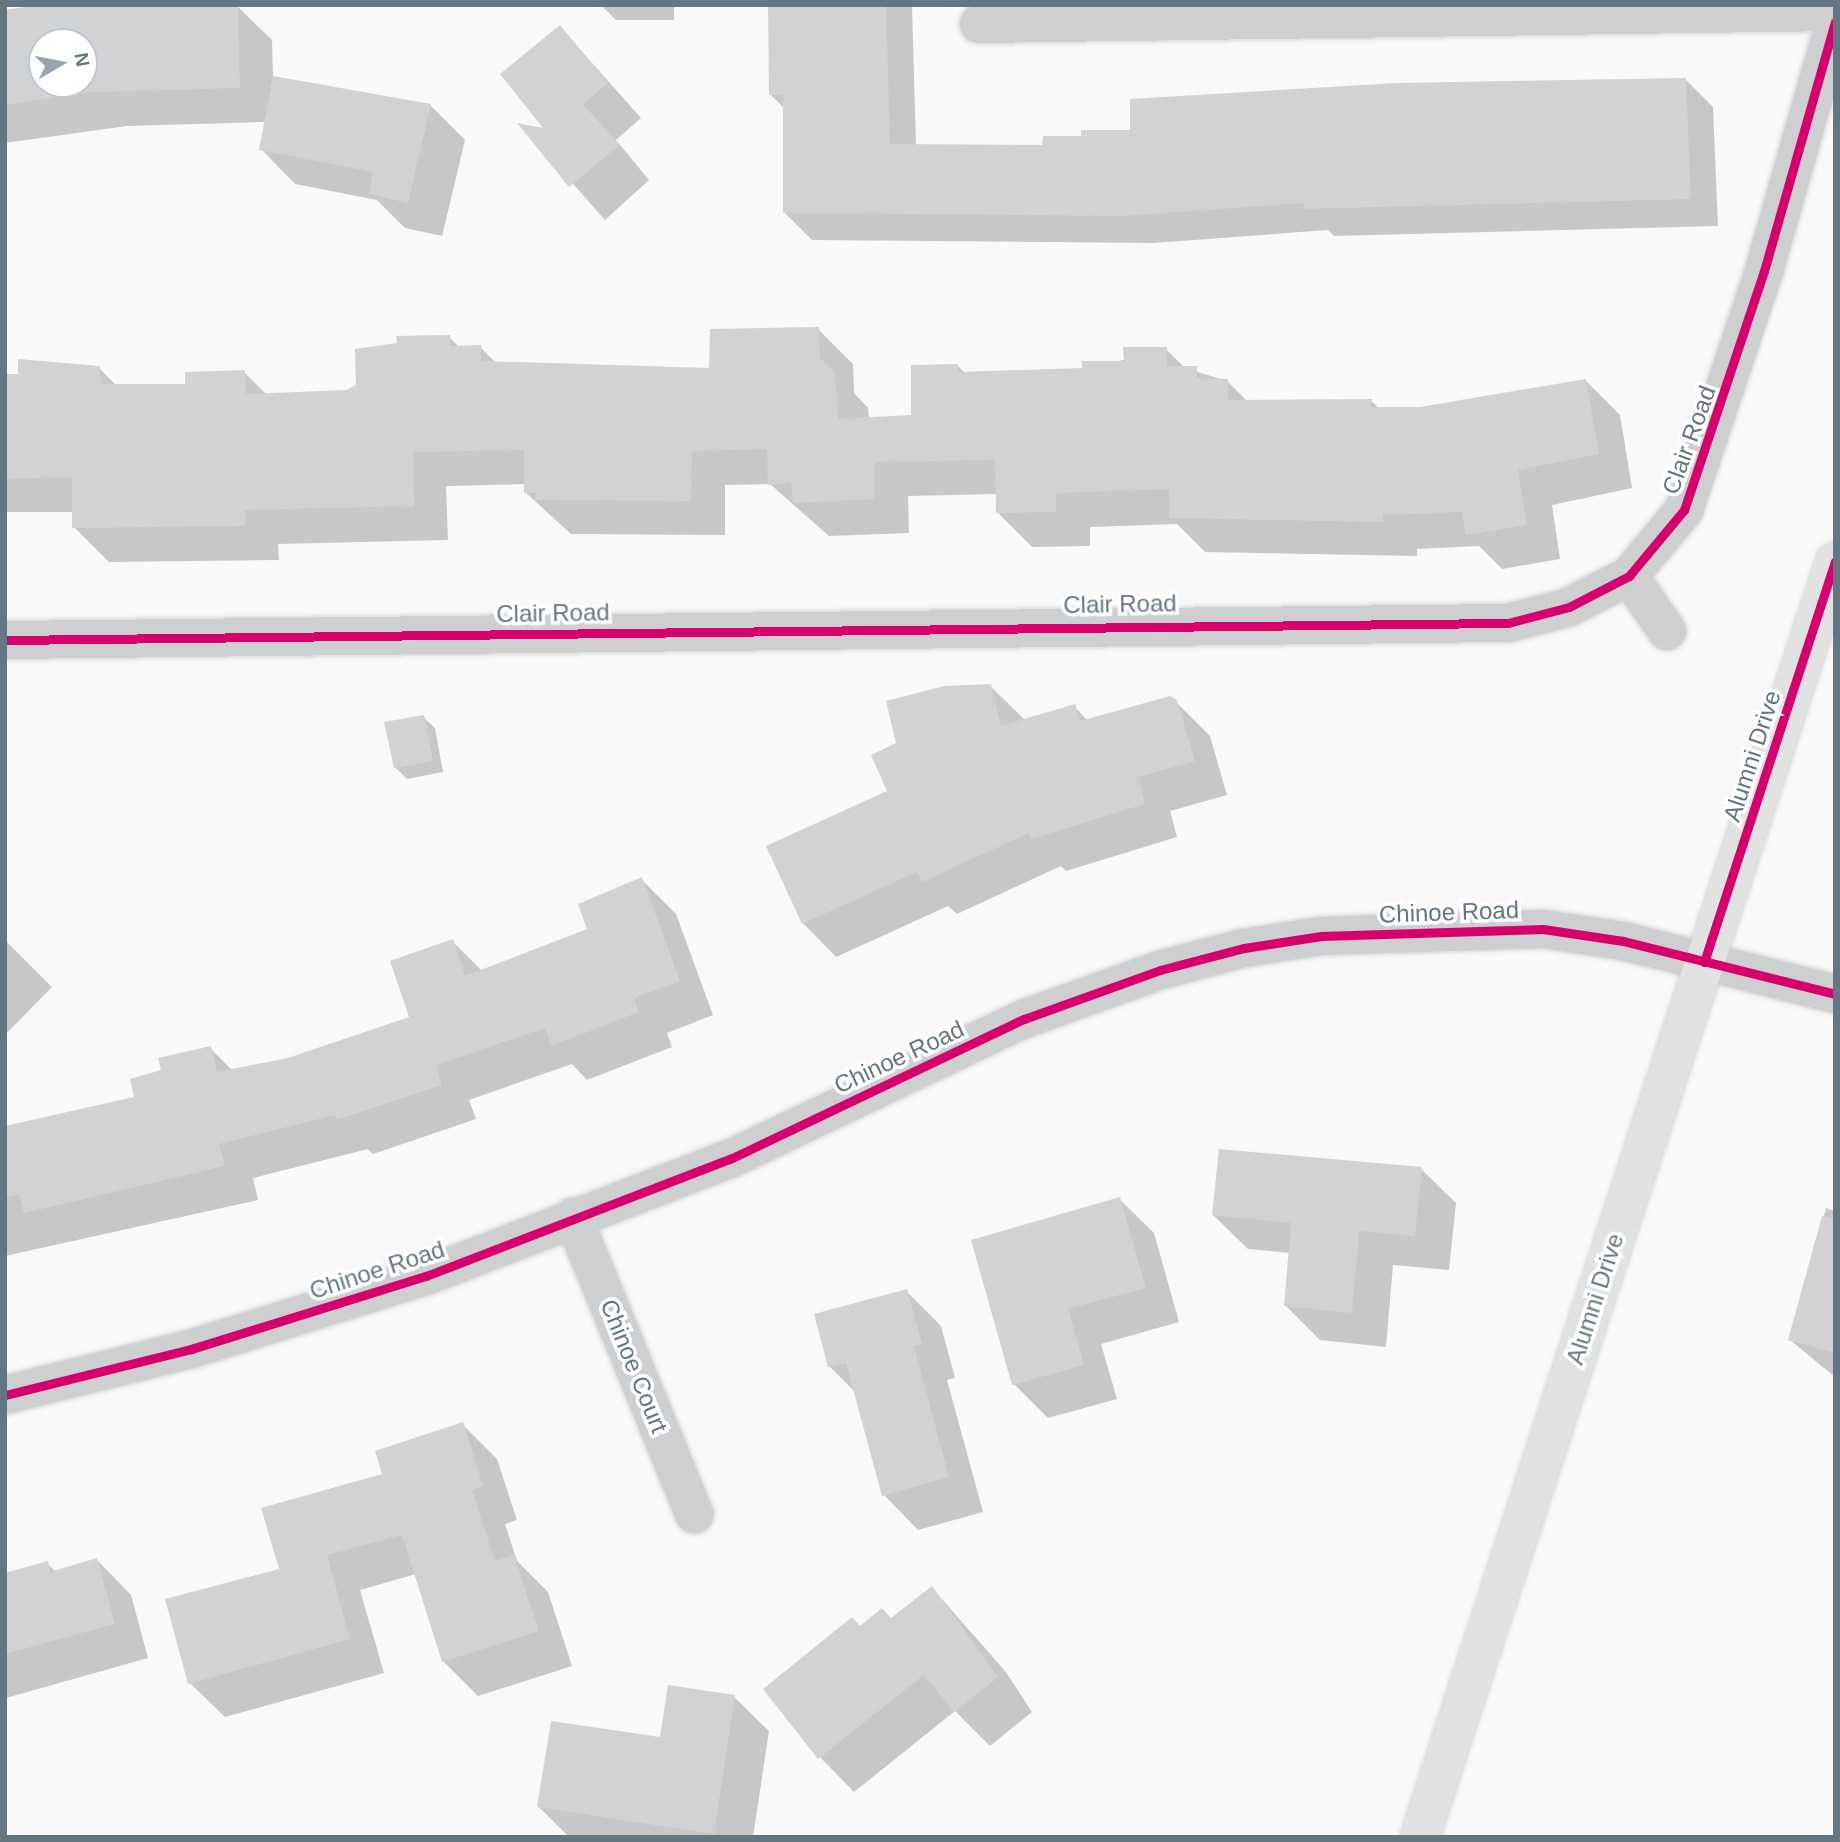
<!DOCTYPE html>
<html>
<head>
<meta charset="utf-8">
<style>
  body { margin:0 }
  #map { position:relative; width:1840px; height:1842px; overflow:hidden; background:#f9f9f9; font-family:Arial,sans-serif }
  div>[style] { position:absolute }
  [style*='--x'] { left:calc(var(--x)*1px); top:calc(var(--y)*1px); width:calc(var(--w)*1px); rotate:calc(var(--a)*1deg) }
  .shadow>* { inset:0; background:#0003 }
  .building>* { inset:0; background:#d0d2d3 }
  .roads { filter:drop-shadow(0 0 2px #d5d6d7) drop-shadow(0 0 2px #d5d6d7) }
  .minor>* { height:38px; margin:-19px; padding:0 19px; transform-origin:19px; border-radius:19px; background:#cecfd0 }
  .major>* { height:38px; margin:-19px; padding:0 19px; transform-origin:19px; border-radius:19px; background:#e1e2e2 }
  .cycleway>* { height:9px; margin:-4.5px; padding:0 4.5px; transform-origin:4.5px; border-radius:4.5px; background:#d6006c }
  span { translate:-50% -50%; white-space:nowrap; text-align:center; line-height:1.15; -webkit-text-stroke:7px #fff; paint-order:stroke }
  .street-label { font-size:24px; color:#657683 }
  .frame { position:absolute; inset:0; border:7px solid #657683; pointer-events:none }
  .north { position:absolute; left:28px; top:28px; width:70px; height:70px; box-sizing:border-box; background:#fff; border:2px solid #c1c8cd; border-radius:50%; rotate:80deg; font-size:19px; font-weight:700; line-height:28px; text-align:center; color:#657683 }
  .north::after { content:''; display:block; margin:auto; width:24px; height:32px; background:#99a4ac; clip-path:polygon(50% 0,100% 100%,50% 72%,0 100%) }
</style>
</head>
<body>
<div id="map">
  <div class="shadow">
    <i style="clip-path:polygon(601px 5px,674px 5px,674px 20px,616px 20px)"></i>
    <i style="clip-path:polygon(770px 5px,912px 5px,916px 146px,1044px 146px,1685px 79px,1713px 107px,1718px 226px,1334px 236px,1328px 230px,1153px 243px,812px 240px,785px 213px,785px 109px,770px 94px)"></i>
    <i style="clip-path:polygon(evenodd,237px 6px,272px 40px,273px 78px,430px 105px,465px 140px,442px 236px,405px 228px,377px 200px,295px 184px,261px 149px,266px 122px,127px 126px,5px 143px,5px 12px,237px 6px,42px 42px,84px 42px,84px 84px,42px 84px,42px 42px)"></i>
    <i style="clip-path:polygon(560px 27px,641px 118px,616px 140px,649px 180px,605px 220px,521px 125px,547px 131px)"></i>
    <i style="clip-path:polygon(818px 329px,853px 364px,854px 393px,868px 408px,869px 419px,913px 417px,958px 366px,965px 373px,1084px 370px,1166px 349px,1185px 368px,1227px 381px,1248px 402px,1371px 401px,1379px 408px,1420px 408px,1586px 381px,1620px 415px,1632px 488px,1552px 505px,1560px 559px,1502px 569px,1479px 546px,1417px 549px,1417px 556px,1205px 552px,1177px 524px,1090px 527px,1090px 546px,1032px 547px,998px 513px,997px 494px,908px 496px,909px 533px,829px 536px,770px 484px,725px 485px,725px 535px,571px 534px,525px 492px,526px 484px,446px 486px,448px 540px,278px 544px,279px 560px,109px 562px,74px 527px,74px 512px,5px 512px,5px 376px,20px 375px,20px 361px,99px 368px,117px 386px,187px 385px,244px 372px,267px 395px,347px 391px,449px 337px,460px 348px,480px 347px,496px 363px,710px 369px)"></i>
    <i style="clip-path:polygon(990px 686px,1024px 719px,1074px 706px,1088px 721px,1176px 702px,1210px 736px,1227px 795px,1170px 811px,1177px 837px,1066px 871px,1061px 866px,957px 914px,948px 906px,836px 957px,803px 923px,889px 792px,898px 744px)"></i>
    <i style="clip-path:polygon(423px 717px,435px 728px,443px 772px,407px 779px,396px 768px)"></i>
    <i style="clip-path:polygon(641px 879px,676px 914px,713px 1015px,667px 1033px,672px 1047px,587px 1080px,572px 1064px,469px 1100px,476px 1119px,373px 1154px,368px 1149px,253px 1178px,258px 1200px,5px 1256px,5px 1128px,136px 1098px,163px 1072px,210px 1048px,233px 1071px,288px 1059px,411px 1018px,452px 941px,482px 971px,590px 930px)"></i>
    <i style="clip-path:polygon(5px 940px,52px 987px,5px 1035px)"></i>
    <i style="clip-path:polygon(1421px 1169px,1456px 1203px,1449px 1270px,1393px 1265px,1386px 1347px,1320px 1340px,1286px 1306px,1290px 1253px,1248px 1249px,1213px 1215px)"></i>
    <i style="clip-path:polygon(1119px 1199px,1154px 1233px,1179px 1322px,1101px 1344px,1117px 1399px,1048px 1418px,1014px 1384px)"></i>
    <i style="clip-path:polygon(1826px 1208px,1835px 1211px,1835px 1377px,1790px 1340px)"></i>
    <i style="clip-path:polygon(906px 1291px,941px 1326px,955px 1378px,947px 1380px,983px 1512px,918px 1530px,884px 1495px,856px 1393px,829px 1366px)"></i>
    <i style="clip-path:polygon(462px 1424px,497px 1459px,517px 1520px,505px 1524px,517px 1561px,548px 1592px,572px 1666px,478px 1696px,444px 1662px,416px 1574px,360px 1590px,384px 1673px,225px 1717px,190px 1683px,281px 1570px,385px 1476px)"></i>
    <i style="clip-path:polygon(97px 1560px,131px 1595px,148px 1658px,6px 1698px,5px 1574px,47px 1563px,56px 1572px)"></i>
    <i style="clip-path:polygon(932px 1588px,1006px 1672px,1032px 1712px,990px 1746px,955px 1711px,854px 1792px,820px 1757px,860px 1628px,892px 1620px)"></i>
    <i style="clip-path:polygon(734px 1697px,769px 1731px,753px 1837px,569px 1837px,539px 1807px)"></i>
  </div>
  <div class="building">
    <i style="clip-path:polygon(evenodd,39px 5px,238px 5px,240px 88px,92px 92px,5px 105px,5px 10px,39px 5px,42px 42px,84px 42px,84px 84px,42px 84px,42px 42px)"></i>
    <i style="clip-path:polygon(768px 5px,886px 5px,890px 144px,1042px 145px,1043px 136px,1081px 136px,1081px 130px,1130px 130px,1130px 99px,1397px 83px,1686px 78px,1691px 199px,1304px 209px,1304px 203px,1124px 216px,783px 213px,783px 95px,769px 95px)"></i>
    <i style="clip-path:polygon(560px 25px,608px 83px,583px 104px,620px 145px,569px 187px,517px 123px,543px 128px,500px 74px)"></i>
    <i style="clip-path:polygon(273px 76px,431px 104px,408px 203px,369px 194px,373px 172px,259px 150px)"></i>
    <i style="clip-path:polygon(819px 327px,820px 358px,835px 372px,838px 419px,911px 415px,911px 365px,958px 364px,958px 372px,1082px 368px,1082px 361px,1124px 361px,1123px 347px,1167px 347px,1167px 366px,1197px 366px,1197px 378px,1228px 379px,1228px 400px,1372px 399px,1371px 407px,1420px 407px,1586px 379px,1599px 454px,1518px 470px,1527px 525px,1466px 535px,1462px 512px,1383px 515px,1383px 522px,1169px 518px,1169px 489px,1056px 493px,1056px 512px,996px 513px,995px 460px,875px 462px,875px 499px,793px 503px,791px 483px,768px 485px,767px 449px,692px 451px,691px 501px,535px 500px,536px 493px,524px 493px,524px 450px,413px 452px,414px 506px,245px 510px,245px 526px,72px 528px,72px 477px,5px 479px,5px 374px,18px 374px,18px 359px,100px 366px,101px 384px,185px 384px,185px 372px,245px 370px,246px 394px,346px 390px,356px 385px,355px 349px,397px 343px,396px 336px,450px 335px,450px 346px,481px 345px,481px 361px,709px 368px,710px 329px)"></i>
    <i style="clip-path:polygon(991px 684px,1001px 726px,1075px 704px,1080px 721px,1170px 696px,1177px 700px,1195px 761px,1138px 777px,1145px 804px,1031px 839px,1029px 833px,922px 882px,917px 872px,802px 924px,766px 846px,887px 791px,871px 755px,896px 743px,886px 701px,944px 686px)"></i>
    <i style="clip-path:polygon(424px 715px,433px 761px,394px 768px,384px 722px)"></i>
    <i style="clip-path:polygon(642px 877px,680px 981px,634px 998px,639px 1012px,551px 1046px,545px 1028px,436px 1065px,442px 1085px,337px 1120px,335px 1115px,219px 1144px,225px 1166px,24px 1213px,19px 1194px,5px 1197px,5px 1126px,134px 1097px,130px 1079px,161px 1070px,158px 1058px,211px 1046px,217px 1072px,288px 1058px,409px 1017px,390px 961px,453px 939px,465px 976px,587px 929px,578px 904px)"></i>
    <i style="clip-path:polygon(1219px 1149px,1422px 1167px,1415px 1236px,1359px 1231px,1352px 1313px,1284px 1306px,1291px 1223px,1212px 1215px)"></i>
    <i style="clip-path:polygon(1120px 1197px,1146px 1288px,1068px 1309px,1084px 1365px,1012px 1385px,971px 1240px)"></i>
    <i style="clip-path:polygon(1822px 1216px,1835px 1218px,1835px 1353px,1788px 1340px)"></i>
    <i style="clip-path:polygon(907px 1289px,922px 1344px,914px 1346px,949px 1477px,882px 1496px,846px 1363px,828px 1367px,814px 1314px)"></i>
    <i style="clip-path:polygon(463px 1422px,483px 1486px,472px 1490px,495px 1561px,514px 1555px,539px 1631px,442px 1662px,402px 1535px,327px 1555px,350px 1639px,188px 1684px,165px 1599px,279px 1569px,261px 1508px,382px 1474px,375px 1451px)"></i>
    <i style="clip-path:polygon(97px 1558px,115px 1624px,5px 1654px,5px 1573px,48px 1561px,50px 1572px)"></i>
    <i style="clip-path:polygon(932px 1586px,998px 1677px,954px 1712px,924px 1675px,818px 1759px,763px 1689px,852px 1617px,860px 1626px,882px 1608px,891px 1618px)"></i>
    <i style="clip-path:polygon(668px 1685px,735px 1695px,714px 1834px,537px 1807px,551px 1721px,660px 1737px)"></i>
  </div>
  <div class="roads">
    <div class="minor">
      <i style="--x:979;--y:24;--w:856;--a:-0.8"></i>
      <i style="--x:1629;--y:576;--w:67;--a:55.4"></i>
      <i style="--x:5;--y:640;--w:1503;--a:-0.65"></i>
      <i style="--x:1508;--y:623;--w:63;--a:-14.7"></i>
      <i style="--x:1569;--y:607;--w:68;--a:-27.3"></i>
      <i style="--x:1629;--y:576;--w:86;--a:-50.2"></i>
      <i style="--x:1684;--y:510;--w:252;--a:-71.5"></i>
      <i style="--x:1764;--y:271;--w:259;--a:-74.1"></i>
      <i style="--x:573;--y:1217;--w:321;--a:67.8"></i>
      <i style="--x:5;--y:1395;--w:192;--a:-13.9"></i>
      <i style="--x:191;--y:1349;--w:246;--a:-17.3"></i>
      <i style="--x:426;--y:1276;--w:326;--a:-21.1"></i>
      <i style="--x:730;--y:1159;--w:326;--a:-25.5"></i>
      <i style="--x:1024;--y:1019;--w:145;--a:-19.8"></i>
      <i style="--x:1160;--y:970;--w:87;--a:-14.7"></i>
      <i style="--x:1244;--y:948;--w:78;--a:-8.9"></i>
      <i style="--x:1321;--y:936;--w:222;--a:-1.8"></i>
      <i style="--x:1543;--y:929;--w:81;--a:8.5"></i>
      <i style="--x:1623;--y:941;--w:219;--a:14"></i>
    </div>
    <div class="major">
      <i style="--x:1420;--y:1837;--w:1341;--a:-71.97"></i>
    </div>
  </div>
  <div class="cycleway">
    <i style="--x:5;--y:640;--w:1503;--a:-0.65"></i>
    <i style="--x:1508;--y:623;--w:63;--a:-14.7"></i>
    <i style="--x:1569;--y:607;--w:68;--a:-27.3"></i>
    <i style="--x:1629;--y:576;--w:86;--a:-50.2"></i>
    <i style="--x:1684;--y:510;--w:252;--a:-71.5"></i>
    <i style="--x:1764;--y:271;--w:259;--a:-74.1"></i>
    <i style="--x:1704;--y:962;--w:421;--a:-71.9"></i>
    <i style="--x:5;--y:1395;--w:192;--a:-13.9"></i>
    <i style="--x:191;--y:1349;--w:246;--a:-17.3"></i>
    <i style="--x:426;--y:1276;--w:326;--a:-21.1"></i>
    <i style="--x:730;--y:1159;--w:326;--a:-25.5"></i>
    <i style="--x:1024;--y:1019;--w:145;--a:-19.8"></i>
    <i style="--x:1160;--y:970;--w:87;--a:-14.7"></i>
    <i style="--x:1244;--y:948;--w:78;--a:-8.9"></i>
    <i style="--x:1321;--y:936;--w:222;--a:-1.8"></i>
    <i style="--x:1543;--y:929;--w:81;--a:8.5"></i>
    <i style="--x:1623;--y:941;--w:219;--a:14"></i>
  </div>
  <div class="street-label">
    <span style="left:1689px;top:440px;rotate:-70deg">Clair Road</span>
    <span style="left:1120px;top:604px;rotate:-1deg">Clair Road</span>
    <span style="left:553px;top:613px;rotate:-1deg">Clair Road</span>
    <span style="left:1752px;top:756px;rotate:-72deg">Alumni Drive</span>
    <span style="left:1449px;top:912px;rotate:-2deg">Chinoe Road</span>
    <span style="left:899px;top:1057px;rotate:-25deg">Chinoe Road</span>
    <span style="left:377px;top:1270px;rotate:-18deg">Chinoe Road</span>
    <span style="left:1595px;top:1299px;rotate:-72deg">Alumni Drive</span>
    <span style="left:634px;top:1366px;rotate:68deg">Chinoe Court</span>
  </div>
  <div class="frame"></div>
  <div class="north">N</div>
</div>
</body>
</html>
